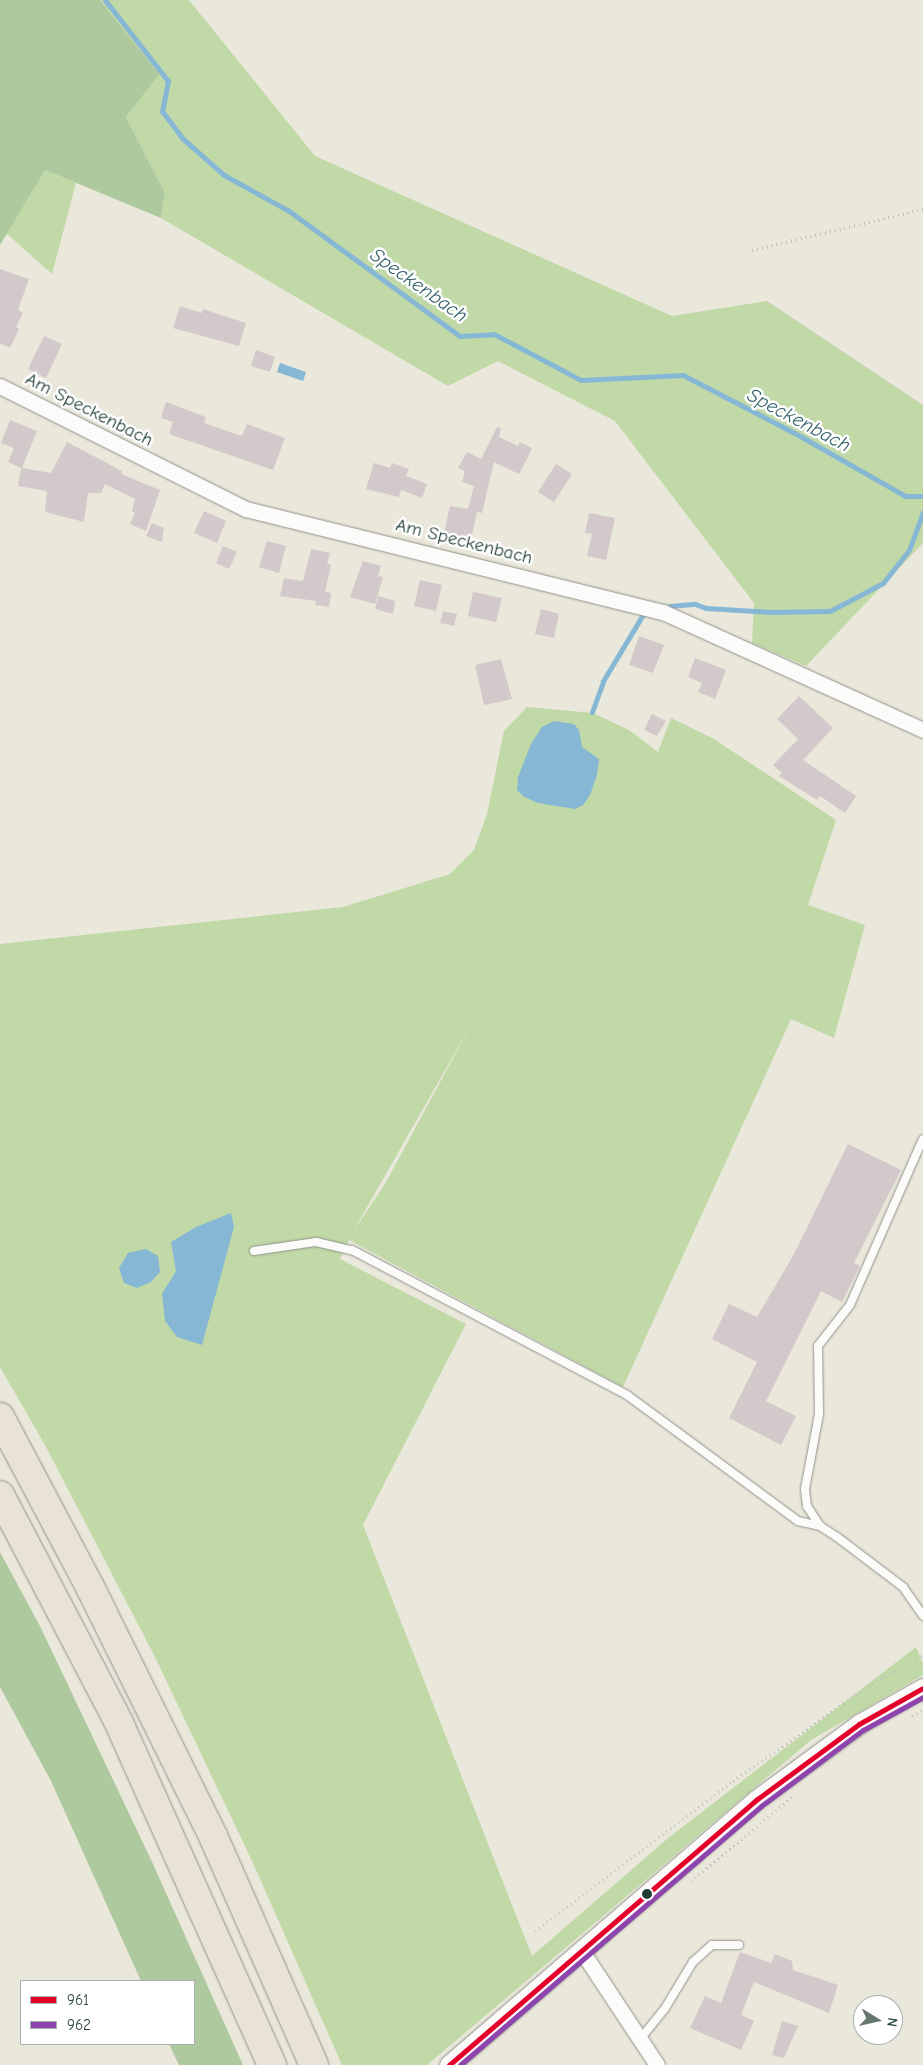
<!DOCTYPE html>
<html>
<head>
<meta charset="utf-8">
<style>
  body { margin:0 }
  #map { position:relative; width:923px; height:2065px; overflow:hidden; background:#eae7db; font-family:"Comic Neue",sans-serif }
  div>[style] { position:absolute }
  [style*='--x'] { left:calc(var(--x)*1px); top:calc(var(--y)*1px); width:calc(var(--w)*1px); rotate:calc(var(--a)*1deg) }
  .green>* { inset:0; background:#c0d9a7 }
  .forest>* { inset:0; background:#afc99e }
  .water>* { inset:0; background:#86b8d5 }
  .stream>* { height:5px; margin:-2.5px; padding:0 2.5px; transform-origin:2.5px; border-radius:2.5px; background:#86b8d5 }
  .building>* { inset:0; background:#d3c9ca }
  .path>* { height:3px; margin-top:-1.5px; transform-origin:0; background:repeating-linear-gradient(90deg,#bdc0bc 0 1px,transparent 0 5px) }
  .roads { filter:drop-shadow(0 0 1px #90938c) drop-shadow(0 0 1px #90938c) }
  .service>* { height:8px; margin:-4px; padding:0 4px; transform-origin:4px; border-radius:4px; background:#fcfbfa }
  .minor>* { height:15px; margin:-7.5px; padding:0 7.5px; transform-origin:7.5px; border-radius:7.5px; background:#fcfbfa }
  .tertiary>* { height:19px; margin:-9.5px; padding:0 9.5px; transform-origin:9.5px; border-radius:9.5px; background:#fcfbfa }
  .motorway>* { height:28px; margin:-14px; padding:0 14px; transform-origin:14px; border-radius:14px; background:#e9e3d7 }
  .bus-1>* { height:5px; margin:-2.5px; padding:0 2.5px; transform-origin:2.5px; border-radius:2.5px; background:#e4002b }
  .bus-2>* { height:5px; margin:-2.5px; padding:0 2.5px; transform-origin:2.5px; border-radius:2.5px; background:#8e44ad }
  .dots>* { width:14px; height:14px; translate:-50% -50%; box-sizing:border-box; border:2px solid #fff; border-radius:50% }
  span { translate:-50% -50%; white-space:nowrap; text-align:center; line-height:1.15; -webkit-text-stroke:5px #fff; paint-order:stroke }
  .street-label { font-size:19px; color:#1f3d34 }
  .water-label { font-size:20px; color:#34616b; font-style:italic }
  .legend { position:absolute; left:20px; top:1980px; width:175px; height:65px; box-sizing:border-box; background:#fff; border:1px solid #a5b1ae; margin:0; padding:6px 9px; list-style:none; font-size:15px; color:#1f3d34 }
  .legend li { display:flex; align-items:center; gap:10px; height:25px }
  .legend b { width:25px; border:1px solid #a5b1ae }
  .north { position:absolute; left:853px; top:1995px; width:50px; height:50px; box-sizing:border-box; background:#fff; border:1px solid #a5b1ae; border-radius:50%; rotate:99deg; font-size:14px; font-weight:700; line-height:20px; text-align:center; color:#1f3d34 }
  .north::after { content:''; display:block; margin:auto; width:18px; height:22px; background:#66786e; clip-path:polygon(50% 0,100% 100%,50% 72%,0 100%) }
</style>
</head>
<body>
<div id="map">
  <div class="green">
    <i style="clip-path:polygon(100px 0,189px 0,315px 156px,672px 316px,767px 301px,923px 405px,923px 543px,806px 666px,752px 643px,754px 603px,615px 421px,498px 361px,448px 386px,161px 218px,165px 193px,126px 117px,158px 73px)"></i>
    <i style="clip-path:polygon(45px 170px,76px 183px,52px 274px,6px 233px)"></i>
    <i style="clip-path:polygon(evenodd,527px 707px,593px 713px,629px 730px,658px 752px,671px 718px,714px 739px,836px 820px,808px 905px,865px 925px,834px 1038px,791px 1019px,623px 1387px,349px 1240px,340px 1259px,466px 1324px,363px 1525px,532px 1956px,667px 1839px,916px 1647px,923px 1664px,923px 1675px,811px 1740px,427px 2065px,342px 2065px,253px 1863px,155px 1657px,45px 1445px,0 1367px,0 944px,343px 907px,450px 874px,474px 850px,487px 814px,504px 731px,527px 707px,472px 1023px,385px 1184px,354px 1230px,472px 1023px)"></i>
  </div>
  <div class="forest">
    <i style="clip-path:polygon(0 0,100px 0,159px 74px,126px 117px,165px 193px,161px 218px,45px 170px,0 245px)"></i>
    <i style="clip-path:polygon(0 1552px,40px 1626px,153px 1864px,243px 2065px,179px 2065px,169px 2044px,194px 2044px,194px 1981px,141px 1981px,51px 1781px,0 1687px)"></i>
  </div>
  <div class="water">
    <i style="clip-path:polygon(280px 363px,306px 372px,303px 381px,277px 372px)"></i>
    <i style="clip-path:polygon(554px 721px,574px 724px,579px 730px,582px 747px,599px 759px,597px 775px,590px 795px,583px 805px,575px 809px,538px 803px,524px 797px,517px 790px,518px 777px,531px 744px,542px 727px)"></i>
    <i style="clip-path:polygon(231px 1213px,234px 1227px,202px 1345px,177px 1337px,165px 1321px,162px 1294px,176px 1271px,171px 1242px,196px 1227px)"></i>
    <i style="clip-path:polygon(146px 1249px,158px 1256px,160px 1272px,151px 1282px,137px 1288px,124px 1283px,119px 1268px,128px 1253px)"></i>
  </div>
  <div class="stream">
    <i style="--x:105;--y:0;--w:103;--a:52.1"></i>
    <i style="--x:168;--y:81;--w:31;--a:101"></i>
    <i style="--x:162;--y:111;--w:34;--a:53"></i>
    <i style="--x:182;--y:138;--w:56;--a:41.4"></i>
    <i style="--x:224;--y:175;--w:74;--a:29"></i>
    <i style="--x:289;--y:211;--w:212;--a:36.2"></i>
    <i style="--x:460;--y:336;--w:34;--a:-3"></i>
    <i style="--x:494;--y:334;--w:98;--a:27.9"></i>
    <i style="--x:581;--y:380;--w:102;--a:-2.8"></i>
    <i style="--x:683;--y:375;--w:132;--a:27.5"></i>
    <i style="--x:800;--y:436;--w:121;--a:29.7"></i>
    <i style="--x:905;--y:496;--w:18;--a:0"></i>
    <i style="--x:670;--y:606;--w:25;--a:-5"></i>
    <i style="--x:695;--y:604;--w:12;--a:20"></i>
    <i style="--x:706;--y:608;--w:64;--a:3.6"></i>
    <i style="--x:770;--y:612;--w:60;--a:-1"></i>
    <i style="--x:830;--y:611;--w:60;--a:-27.8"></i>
    <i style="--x:883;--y:583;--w:42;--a:-51.8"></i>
    <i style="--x:909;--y:550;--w:40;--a:-69.8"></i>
    <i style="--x:592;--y:712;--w:33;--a:-70"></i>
    <i style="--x:603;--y:681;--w:76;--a:-59"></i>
  </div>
  <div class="building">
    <i style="clip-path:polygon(0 269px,29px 279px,18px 310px,23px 313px,16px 327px,19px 329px,10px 348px,0 343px)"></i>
    <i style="clip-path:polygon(180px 306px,202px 313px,203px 309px,246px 323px,239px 346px,173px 328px)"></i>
    <i style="clip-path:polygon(44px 336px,62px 344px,46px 378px,28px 369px)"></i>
    <i style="clip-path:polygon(256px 350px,275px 357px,270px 372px,251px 366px)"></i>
    <i style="clip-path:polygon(166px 402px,206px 417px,204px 423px,242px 436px,247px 424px,285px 438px,273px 470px,169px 434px,173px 422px,161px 418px)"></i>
    <i style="clip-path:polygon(10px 420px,37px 431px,22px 468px,51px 473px,67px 442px,122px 471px,121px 474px,160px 490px,146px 531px,130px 524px,135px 513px,132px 511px,135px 499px,105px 484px,101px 493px,88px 493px,84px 522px,45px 512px,47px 491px,18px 486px,21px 468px,8px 462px,14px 448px,1px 443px)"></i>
    <i style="clip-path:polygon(497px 427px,501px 428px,499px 437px,518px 446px,520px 442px,532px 448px,530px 453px,519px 474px,494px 462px,482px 513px,477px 512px,471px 539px,444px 533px,450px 506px,468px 509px,474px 486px,462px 482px,465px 471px,458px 468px,467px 452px,481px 459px)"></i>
    <i style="clip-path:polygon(374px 463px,390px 468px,392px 463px,409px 469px,406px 476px,427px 484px,422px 498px,401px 490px,399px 497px,366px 489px)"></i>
    <i style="clip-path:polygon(556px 464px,572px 474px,554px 502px,538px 492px)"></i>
    <i style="clip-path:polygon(204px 511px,226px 521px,217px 543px,194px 533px)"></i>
    <i style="clip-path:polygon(589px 513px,615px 518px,606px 560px,587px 556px,592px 534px,585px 533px)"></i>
    <i style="clip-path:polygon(152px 523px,164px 528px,162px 542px,146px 536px)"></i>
    <i style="clip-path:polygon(267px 541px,286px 546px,279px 573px,259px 567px)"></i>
    <i style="clip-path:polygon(223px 546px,237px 552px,229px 569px,216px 563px)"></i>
    <i style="clip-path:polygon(311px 549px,330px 553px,327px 564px,331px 565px,325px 592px,331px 593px,329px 607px,315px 605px,316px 601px,280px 596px,284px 578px,303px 581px)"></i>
    <i style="clip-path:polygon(363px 561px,381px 566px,378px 576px,383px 577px,375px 604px,350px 597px)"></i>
    <i style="clip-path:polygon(420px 580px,442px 585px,436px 611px,414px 606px)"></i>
    <i style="clip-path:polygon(473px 592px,502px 598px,496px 622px,468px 616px)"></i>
    <i style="clip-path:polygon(378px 596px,395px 601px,393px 614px,375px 609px)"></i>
    <i style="clip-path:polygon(541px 609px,559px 614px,554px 638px,535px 634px)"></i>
    <i style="clip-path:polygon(443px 611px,457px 614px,454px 626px,440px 623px)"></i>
    <i style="clip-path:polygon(639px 636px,664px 645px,653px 673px,629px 665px)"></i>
    <i style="clip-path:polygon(695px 658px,726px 670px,715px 699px,698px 692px,702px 683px,688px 677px)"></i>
    <i style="clip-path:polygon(501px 659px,512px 699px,484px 705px,475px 665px)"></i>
    <i style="clip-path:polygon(799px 696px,833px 728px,803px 760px,856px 796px,845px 813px,820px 796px,817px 800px,779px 776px,782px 773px,773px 765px,798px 739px,777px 719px)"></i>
    <i style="clip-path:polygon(652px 714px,666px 721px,657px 736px,644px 730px)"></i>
    <i style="clip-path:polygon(848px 1144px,901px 1170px,854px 1263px,860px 1266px,842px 1302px,821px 1291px,766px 1401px,796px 1416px,781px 1445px,729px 1418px,757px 1362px,712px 1339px,729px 1304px,757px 1317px,794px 1254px)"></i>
    <i style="clip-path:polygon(740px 1952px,771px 1963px,775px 1954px,792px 1961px,793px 1970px,838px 1985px,829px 2013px,754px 1982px,741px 2015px,754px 2021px,741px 2050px,690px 2028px,705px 1996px,721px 2003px)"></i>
    <i style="clip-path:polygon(782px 2021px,798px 2026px,784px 2058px,772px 2055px)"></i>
  </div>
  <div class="path">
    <i style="--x:752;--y:250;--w:176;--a:-13.5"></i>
    <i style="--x:912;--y:1716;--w:13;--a:-29"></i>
    <i style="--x:691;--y:1881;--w:131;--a:-39.7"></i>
    <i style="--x:535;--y:1931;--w:248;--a:-37.1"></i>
    <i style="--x:733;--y:1781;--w:165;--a:-35.1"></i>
    <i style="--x:868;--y:1686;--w:63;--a:-29.4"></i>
  </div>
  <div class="roads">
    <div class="service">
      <i style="--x:254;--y:1251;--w:63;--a:-8.3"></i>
      <i style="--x:316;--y:1242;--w:37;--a:13"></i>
      <i style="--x:352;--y:1250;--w:311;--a:27.8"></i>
      <i style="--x:627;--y:1395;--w:212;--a:36.4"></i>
      <i style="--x:798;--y:1521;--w:23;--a:13"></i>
      <i style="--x:820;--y:1526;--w:20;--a:33"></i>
      <i style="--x:837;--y:1537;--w:83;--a:37.1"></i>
      <i style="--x:903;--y:1587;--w:35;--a:55"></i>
      <i style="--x:820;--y:1526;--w:24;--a:-123"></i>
      <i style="--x:807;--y:1506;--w:17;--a:-97"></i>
      <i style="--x:805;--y:1489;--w:76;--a:-79.4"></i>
      <i style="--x:819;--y:1414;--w:68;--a:-90.8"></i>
      <i style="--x:818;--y:1346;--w:52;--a:-52"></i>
      <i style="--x:850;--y:1305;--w:181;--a:-66.3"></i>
      <i style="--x:641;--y:2038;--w:36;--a:-51"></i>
      <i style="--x:664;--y:2010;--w:56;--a:-58.9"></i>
      <i style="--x:693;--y:1962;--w:25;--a:-42"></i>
      <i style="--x:712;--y:1945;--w:27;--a:0"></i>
    </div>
    <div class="minor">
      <i style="--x:0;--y:386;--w:275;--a:26.6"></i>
      <i style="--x:246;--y:509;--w:430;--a:13.9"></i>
      <i style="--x:663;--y:612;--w:286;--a:24.4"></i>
      <i style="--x:581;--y:1950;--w:138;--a:56.5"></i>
    </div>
    <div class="tertiary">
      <i style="--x:449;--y:2065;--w:406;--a:-40.8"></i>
      <i style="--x:756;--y:1800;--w:128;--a:-36.4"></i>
      <i style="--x:859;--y:1724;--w:73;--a:-29.4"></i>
    </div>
    <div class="motorway">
      <i style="--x:0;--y:1417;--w:192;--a:62.1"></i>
      <i style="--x:90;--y:1587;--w:278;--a:63.7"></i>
      <i style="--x:213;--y:1836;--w:250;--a:66.2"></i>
      <i style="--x:0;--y:1495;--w:257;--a:62.4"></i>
      <i style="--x:119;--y:1723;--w:375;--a:65.9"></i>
    </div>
  </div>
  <div class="bus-1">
    <i style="--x:449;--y:2065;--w:406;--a:-40.8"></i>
    <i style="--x:756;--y:1800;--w:128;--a:-36.4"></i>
    <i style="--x:859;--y:1724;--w:73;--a:-29.4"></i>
  </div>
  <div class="bus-2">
    <i style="--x:460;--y:2065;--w:397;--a:-40.7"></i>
    <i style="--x:761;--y:1806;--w:127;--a:-36.7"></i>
    <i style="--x:863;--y:1730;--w:68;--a:-28.8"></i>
  </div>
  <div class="dots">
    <i style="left:647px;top:1894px;background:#1f3d34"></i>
  </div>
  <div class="street-label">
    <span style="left:89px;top:410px;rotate:27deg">Am Speckenbach</span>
    <span style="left:464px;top:542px;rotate:14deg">Am Speckenbach</span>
  </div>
  <div class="water-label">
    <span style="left:419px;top:285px;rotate:35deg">Speckenbach</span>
    <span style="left:799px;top:420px;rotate:28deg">Speckenbach</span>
  </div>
  <ul class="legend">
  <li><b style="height:6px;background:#e4002b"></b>961</li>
  <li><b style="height:6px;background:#8e44ad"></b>962</li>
  </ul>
  <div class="north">N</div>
</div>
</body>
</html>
